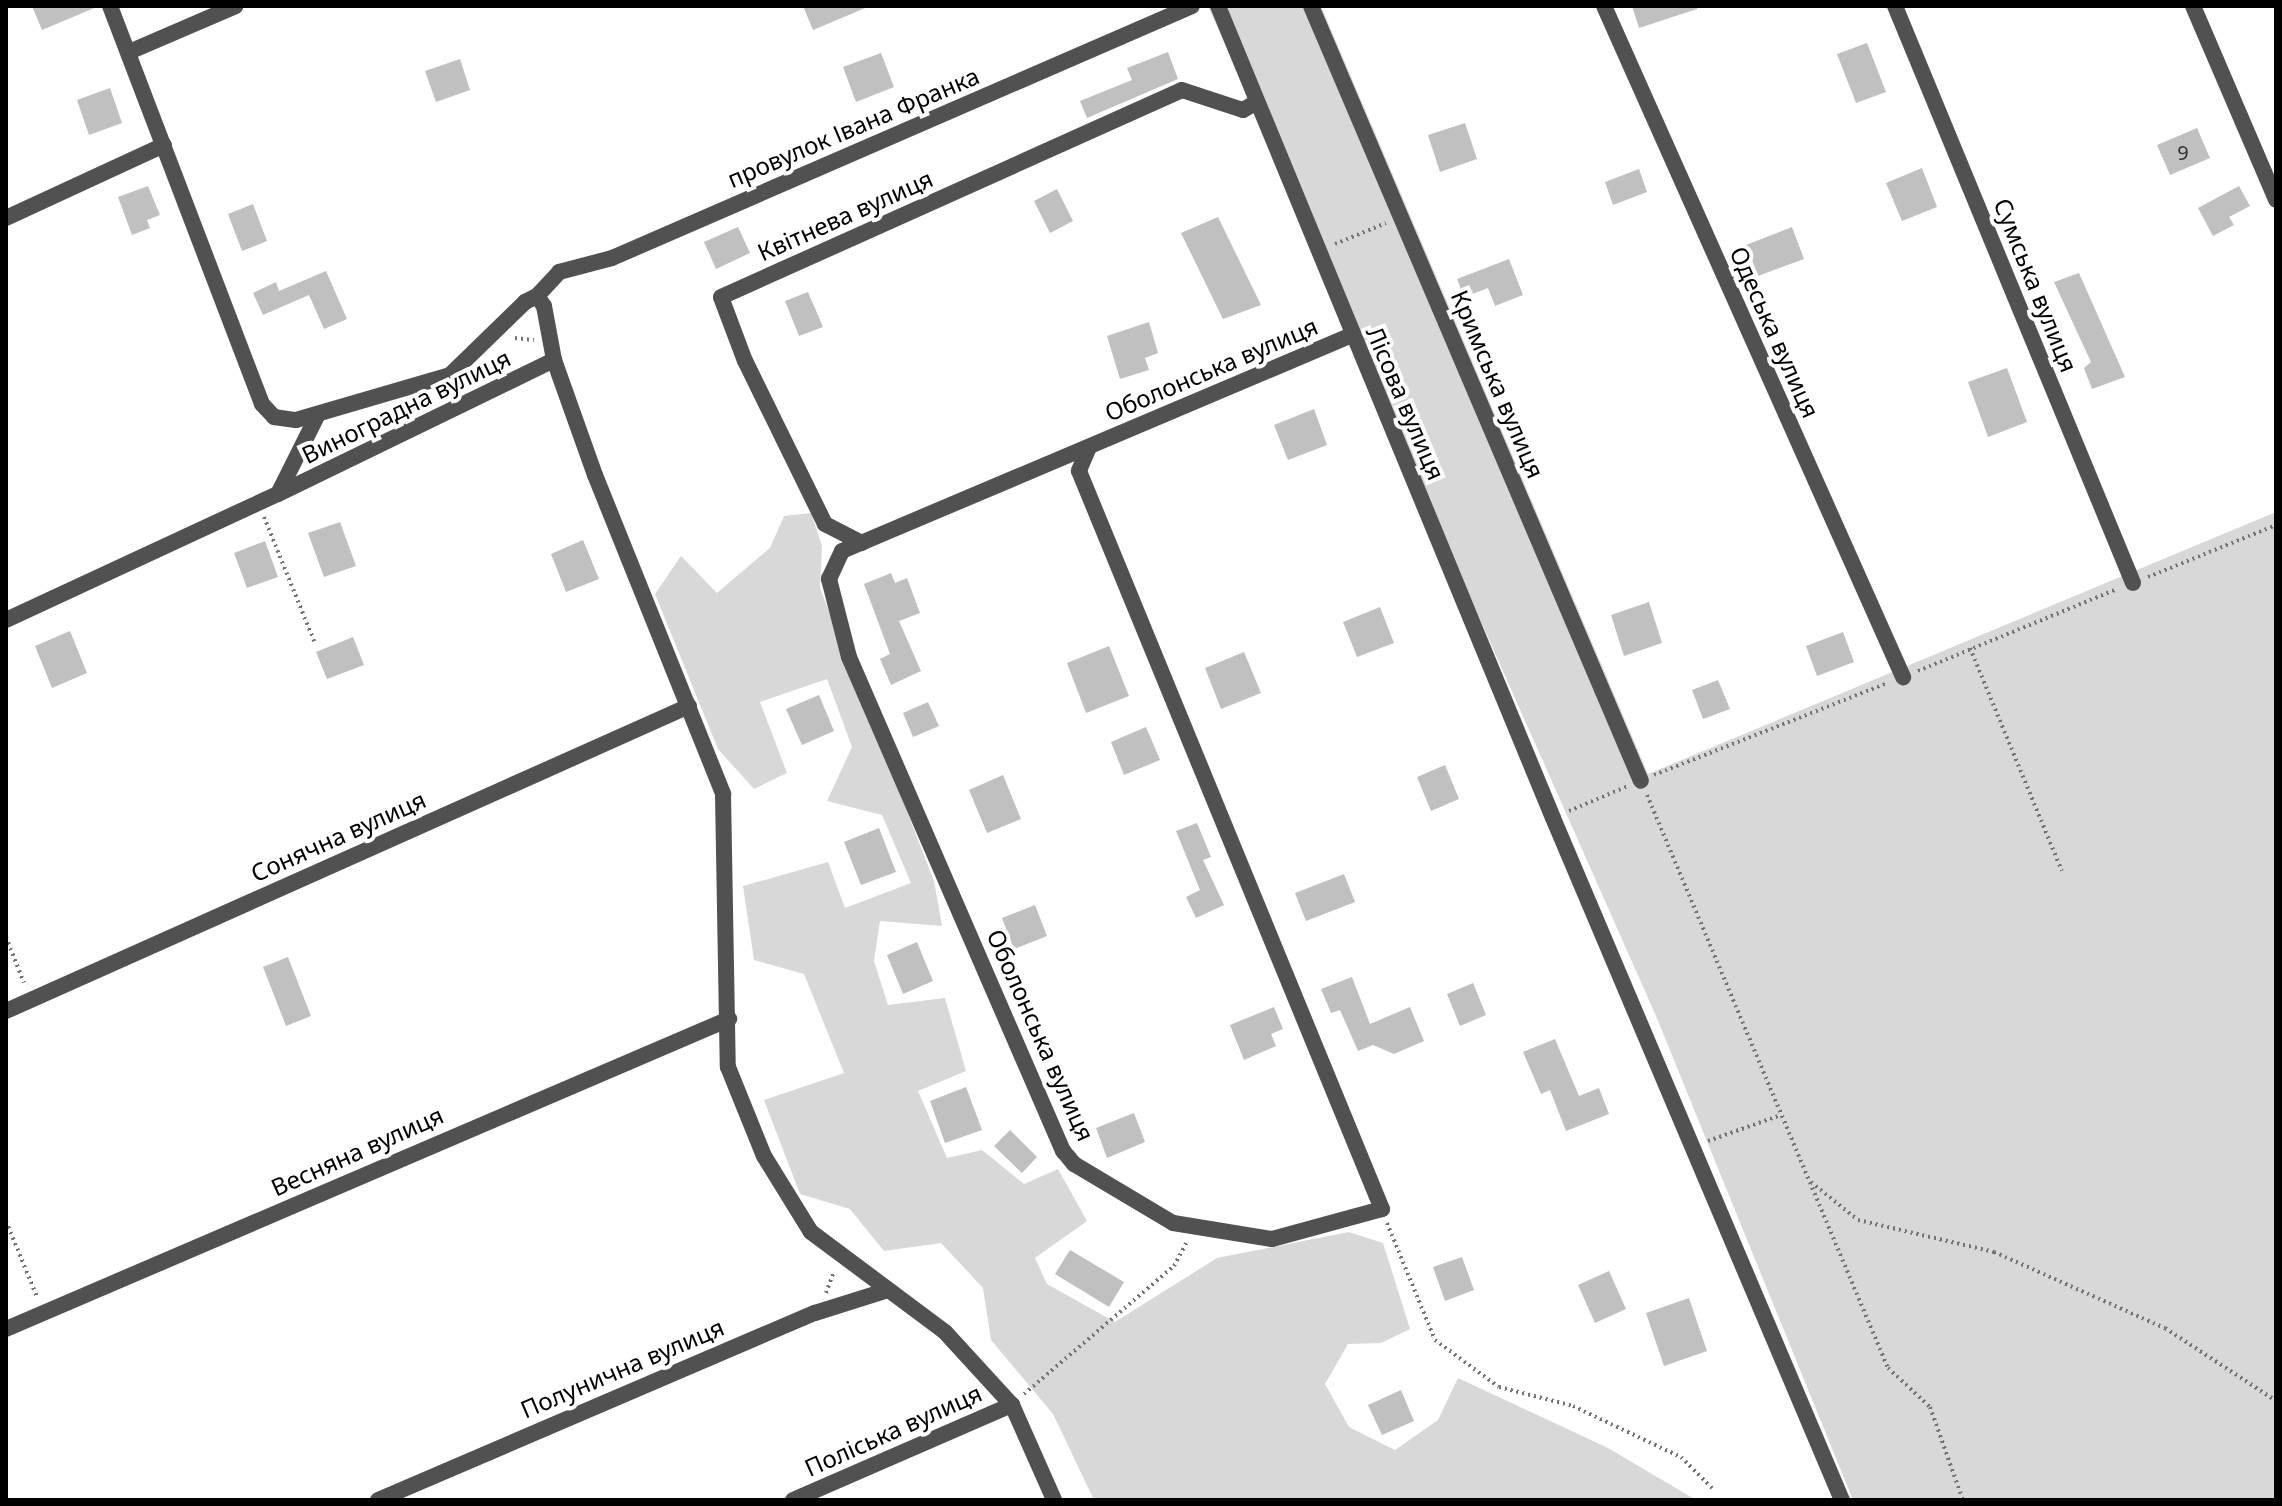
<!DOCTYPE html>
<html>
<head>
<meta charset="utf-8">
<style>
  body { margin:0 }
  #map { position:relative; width:2282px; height:1506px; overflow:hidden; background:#fff; font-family:"Noto Sans",sans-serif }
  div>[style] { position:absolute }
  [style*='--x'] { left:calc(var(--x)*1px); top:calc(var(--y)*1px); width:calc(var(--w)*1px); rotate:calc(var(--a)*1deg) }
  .green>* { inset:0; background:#d8d8d8 }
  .building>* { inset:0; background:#c0c0c0 }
  .path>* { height:4px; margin-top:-2px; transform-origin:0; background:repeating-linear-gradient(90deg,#737373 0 2px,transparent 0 6px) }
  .minor>* { height:16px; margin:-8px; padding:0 8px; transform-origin:8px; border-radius:8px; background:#515151 }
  span { translate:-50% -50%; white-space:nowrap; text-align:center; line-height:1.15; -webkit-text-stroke:8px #fff; paint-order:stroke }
  .number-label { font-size:20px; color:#303030 }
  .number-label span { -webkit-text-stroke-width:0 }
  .street-label { font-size:24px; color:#000 }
  .frame { position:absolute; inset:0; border:8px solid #000; pointer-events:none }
</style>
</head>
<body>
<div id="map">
  <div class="green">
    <i style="clip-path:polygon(1208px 6px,1321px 6px,1648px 774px,2276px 512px,2276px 1500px,1853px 1500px,1656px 1016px)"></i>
    <i style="clip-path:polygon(811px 513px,822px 546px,820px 588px,934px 881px,942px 926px,880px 921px,874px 961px,888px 1005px,945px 998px,966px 1071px,918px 1091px,947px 1158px,982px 1150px,1024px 1184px,1058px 1169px,1087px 1221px,1035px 1258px,1047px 1284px,1115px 1322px,1217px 1258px,1349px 1232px,1383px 1243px,1410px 1329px,1381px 1343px,1348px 1344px,1325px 1384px,1349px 1427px,1395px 1450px,1438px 1420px,1458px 1378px,1608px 1448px,1696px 1500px,1094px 1500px,1053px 1414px,991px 1340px,983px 1288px,941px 1243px,884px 1251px,850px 1209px,800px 1194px,764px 1100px,844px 1073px,804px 974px,754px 960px,743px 886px,828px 862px,845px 908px,911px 883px,882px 815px,827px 801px,852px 747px,827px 679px,760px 702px,787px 773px,754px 789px,718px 749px,655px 594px,681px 556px,717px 593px,770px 548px,784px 516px)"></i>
  </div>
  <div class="building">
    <i style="clip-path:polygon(32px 6px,99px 6px,42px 30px)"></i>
    <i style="clip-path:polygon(803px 6px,870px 6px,813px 30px)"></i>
    <i style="clip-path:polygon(1632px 6px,1697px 6px,1697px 9px,1639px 28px)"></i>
    <i style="clip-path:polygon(1867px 43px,1886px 92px,1856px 103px,1837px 54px)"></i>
    <i style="clip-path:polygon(1168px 52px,1178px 79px,1087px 118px,1080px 101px,1132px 80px,1127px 68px)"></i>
    <i style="clip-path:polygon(881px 53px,894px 87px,856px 102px,843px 67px)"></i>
    <i style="clip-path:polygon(460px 59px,470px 90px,436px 102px,425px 71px)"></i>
    <i style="clip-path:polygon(110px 88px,122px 123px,89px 135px,77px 100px)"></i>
    <i style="clip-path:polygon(1465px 123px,1477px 159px,1440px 172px,1428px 135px)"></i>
    <i style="clip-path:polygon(2197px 128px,2210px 158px,2170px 175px,2157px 145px)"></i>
    <i style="clip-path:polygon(1922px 168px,1937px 207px,1902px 221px,1886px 183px)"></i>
    <i style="clip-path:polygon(1639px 169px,1647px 192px,1613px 205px,1605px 182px)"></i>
    <i style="clip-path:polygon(148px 186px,160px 215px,147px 220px,150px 228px,132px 235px,118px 197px)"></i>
    <i style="clip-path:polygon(2239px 186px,2250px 206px,2229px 217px,2234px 225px,2213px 236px,2198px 208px)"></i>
    <i style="clip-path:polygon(1057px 189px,1073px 221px,1050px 233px,1034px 201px)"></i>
    <i style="clip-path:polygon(253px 204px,267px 241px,242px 251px,228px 214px)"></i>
    <i style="clip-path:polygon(1218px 217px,1261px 305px,1223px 319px,1181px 233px)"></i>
    <i style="clip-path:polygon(738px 227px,750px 253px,716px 269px,704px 242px)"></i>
    <i style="clip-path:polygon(1792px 227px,1804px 259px,1758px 276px,1746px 245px)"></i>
    <i style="clip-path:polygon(1509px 259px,1523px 295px,1495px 306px,1488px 288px,1464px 297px,1457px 279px)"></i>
    <i style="clip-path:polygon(326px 271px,347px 319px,324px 329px,309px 295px,263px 315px,253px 293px,276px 282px,279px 291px)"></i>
    <i style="clip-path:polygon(2079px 273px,2125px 377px,2092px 389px,2084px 368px,2091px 362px,2054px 282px)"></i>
    <i style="clip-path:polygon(808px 292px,823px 327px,799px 336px,785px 301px)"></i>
    <i style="clip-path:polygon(1149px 322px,1158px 353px,1145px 358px,1149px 370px,1120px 379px,1107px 336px)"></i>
    <i style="clip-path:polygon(2007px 368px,2027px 422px,1988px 437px,1968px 382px)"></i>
    <i style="clip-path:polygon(1314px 409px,1327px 445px,1288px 460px,1274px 425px)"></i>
    <i style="clip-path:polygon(340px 522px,356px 566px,324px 577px,308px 533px)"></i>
    <i style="clip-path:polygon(583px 540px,599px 579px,566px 592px,551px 554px)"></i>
    <i style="clip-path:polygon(265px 541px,278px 577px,247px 588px,234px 553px)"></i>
    <i style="clip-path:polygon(891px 573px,895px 583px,907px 578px,920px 613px,899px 621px,921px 671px,891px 685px,880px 659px,890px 654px,864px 584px)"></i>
    <i style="clip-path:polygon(1649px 602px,1662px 643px,1624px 656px,1611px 615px)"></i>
    <i style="clip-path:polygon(1380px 607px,1394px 643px,1357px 657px,1343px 622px)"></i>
    <i style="clip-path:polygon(70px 631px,87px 673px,52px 688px,35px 646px)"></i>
    <i style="clip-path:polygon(1843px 632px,1854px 662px,1817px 676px,1806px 646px)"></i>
    <i style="clip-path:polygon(353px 637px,364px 665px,327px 679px,316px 652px)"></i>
    <i style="clip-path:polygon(1109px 646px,1129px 696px,1086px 713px,1067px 663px)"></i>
    <i style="clip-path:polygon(1244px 652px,1261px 693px,1221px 709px,1205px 668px)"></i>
    <i style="clip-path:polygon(1718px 680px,1730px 709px,1703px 719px,1692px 690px)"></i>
    <i style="clip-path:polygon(819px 695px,834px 731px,802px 745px,786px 709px)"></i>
    <i style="clip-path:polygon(928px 702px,939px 726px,913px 737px,903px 713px)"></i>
    <i style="clip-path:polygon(1146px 727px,1160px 760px,1124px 775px,1111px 742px)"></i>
    <i style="clip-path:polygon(1445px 765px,1459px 799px,1431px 811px,1417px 777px)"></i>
    <i style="clip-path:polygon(1003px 775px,1021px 819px,987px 833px,969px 790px)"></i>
    <i style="clip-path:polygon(1197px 823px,1211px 857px,1203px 860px,1224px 905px,1196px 918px,1186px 897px,1200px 890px,1176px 831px)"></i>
    <i style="clip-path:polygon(879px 828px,896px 872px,861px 885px,844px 842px)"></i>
    <i style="clip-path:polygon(1344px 874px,1355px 902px,1306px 921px,1295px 893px)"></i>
    <i style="clip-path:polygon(1035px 905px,1047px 936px,1014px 949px,1002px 918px)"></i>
    <i style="clip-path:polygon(917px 942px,933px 981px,903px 994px,887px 955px)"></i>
    <i style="clip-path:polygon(288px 957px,311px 1016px,286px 1026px,263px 967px)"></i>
    <i style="clip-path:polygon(1352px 977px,1370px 1024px,1410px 1007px,1424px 1041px,1394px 1054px,1373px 1045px,1358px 1051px,1340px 1010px,1331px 1013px,1321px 989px)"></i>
    <i style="clip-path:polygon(1473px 983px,1486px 1015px,1460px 1026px,1447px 994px)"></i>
    <i style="clip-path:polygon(1274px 1007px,1283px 1029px,1271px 1034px,1276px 1046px,1244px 1060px,1230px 1025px)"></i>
    <i style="clip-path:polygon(1555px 1039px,1579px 1096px,1599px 1088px,1609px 1114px,1566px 1131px,1550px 1090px,1541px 1094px,1523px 1052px)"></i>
    <i style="clip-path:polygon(966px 1087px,982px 1130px,945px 1143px,930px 1101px)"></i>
    <i style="clip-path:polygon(1134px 1113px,1145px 1142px,1107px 1158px,1096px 1128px)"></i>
    <i style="clip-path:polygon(1010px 1130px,1037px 1157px,1022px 1173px,994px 1146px)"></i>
    <i style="clip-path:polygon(1070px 1250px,1124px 1282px,1109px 1307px,1055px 1274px)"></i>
    <i style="clip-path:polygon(1462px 1257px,1474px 1290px,1445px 1301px,1433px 1267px)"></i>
    <i style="clip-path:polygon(1609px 1271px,1626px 1309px,1595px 1323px,1578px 1285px)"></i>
    <i style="clip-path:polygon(1689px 1298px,1707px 1351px,1664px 1366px,1646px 1313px)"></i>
    <i style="clip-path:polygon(1401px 1390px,1414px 1421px,1382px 1435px,1368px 1405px)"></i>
  </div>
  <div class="path">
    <i style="--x:1335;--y:244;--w:55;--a:-22.4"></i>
    <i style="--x:515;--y:338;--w:19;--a:6"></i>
    <i style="--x:264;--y:517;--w:134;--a:68"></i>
    <i style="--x:2148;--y:577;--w:138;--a:-22.1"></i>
    <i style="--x:1970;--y:648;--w:241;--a:67.6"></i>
    <i style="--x:1918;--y:671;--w:215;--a:-22.4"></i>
    <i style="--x:1654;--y:775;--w:251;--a:-21.5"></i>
    <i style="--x:1647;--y:795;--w:622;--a:67.19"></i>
    <i style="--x:1888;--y:1368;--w:57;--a:42.9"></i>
    <i style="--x:1930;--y:1407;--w:99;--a:70.5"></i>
    <i style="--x:1569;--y:811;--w:64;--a:-23"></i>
    <i style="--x:6;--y:937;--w:49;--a:68.6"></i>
    <i style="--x:1708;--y:1141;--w:77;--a:-19.6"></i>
    <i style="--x:1811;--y:1182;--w:60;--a:39"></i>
    <i style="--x:1858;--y:1220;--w:140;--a:13.2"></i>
    <i style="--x:1994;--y:1252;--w:187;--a:24"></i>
    <i style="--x:2165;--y:1328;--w:133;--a:33.3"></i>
    <i style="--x:6;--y:1221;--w:82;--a:67.8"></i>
    <i style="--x:1387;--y:1223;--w:126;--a:67.7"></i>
    <i style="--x:1435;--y:1340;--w:79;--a:36.3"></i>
    <i style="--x:1499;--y:1387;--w:76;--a:14.4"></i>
    <i style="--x:1573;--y:1406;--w:119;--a:25.3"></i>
    <i style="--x:1681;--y:1457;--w:44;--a:45"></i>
    <i style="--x:826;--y:1293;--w:23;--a:-70"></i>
    <i style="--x:1024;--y:1394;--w:197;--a:-40.5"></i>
    <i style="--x:1174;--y:1266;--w:26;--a:-62"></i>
  </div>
  <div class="minor">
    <i style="--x:110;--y:6;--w:426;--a:69.1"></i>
    <i style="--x:262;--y:404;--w:18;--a:47"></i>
    <i style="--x:274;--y:417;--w:22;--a:8"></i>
    <i style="--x:296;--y:420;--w:160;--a:-16.3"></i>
    <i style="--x:450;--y:375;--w:105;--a:-44.2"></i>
    <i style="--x:525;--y:302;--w:13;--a:-27"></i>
    <i style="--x:537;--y:296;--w:12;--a:55"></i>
    <i style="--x:544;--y:306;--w:55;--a:79.5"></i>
    <i style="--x:554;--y:360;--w:122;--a:70.4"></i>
    <i style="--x:595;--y:475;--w:344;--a:68.1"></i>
    <i style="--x:723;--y:794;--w:273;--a:89"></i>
    <i style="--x:728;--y:1067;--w:96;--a:68"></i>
    <i style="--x:764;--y:1156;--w:89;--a:58.3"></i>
    <i style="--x:811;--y:1232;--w:167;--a:36.7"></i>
    <i style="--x:945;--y:1332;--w:99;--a:47.5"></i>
    <i style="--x:1012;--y:1405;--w:104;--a:66.1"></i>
    <i style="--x:1218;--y:6;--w:878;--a:67.58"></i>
    <i style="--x:1553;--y:818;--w:741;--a:67.04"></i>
    <i style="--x:1311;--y:6;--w:842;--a:66.94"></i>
    <i style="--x:1604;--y:6;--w:735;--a:65.98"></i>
    <i style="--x:1895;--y:6;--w:624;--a:67.58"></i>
    <i style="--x:2193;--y:6;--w:211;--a:66.8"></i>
    <i style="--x:129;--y:52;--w:116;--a:-23.3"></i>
    <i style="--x:6;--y:218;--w:174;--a:-24.8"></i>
    <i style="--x:537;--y:296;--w:33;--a:-47"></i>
    <i style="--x:559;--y:272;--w:55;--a:-14.8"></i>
    <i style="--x:612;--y:258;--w:632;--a:-23.48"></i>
    <i style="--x:1089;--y:447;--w:26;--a:113"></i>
    <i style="--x:1079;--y:471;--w:798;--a:67.68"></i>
    <i style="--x:1382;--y:1209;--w:114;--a:164.7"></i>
    <i style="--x:1272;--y:1239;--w:100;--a:-170.8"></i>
    <i style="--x:1173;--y:1223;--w:115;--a:-149.2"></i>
    <i style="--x:1074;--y:1164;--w:17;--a:-130"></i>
    <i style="--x:1063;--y:1151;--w:538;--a:-113.42"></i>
    <i style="--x:849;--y:657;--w:81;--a:-104.4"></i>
    <i style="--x:829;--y:579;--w:31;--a:-65"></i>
    <i style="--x:842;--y:551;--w:554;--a:-22.95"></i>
    <i style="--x:278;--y:494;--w:307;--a:-25.9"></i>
    <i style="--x:862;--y:543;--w:42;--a:-152.8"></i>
    <i style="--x:825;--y:524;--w:182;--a:-116.1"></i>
    <i style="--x:745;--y:361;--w:68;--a:-110.6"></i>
    <i style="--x:721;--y:297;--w:505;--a:-24.18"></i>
    <i style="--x:1182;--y:90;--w:64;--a:18.2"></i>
    <i style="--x:1243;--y:110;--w:16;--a:-30"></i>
    <i style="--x:6;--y:620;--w:300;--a:-24.9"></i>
    <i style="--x:278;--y:494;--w:89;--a:-63.4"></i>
    <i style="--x:6;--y:1011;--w:748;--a:-24.06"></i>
    <i style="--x:6;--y:1329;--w:787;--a:-23.21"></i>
    <i style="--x:378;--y:1500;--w:475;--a:-23.2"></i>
    <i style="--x:815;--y:1313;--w:77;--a:-17.5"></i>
    <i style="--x:793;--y:1500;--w:239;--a:-23.5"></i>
  </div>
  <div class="number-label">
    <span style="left:2183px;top:152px">9</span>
  </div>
  <div class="street-label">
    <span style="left:853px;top:127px;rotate:-23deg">провулок Івана Франка</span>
    <span style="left:845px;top:215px;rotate:-24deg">Квітнева вулиця</span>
    <span style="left:2036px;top:285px;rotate:68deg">Сумська вулиця</span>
    <span style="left:1775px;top:332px;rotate:66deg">Одеська вулиця</span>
    <span style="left:1211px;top:369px;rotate:-23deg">Оболонська вулиця</span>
    <span style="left:1498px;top:384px;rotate:67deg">Кримська вулиця</span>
    <span style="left:1406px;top:403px;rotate:67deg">Лісова вулиця</span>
    <span style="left:406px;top:406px;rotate:-26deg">Виноградна вулиця</span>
    <span style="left:338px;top:836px;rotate:-24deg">Сонячна вулиця</span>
    <span style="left:1041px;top:1035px;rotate:66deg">Оболонська вулиця</span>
    <span style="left:357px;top:1151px;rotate:-24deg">Весняна вулиця</span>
    <span style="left:622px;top:1368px;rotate:-23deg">Полунична вулиця</span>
    <span style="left:893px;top:1430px;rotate:-24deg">Поліська вулиця</span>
  </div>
  <div class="frame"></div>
</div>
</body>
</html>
